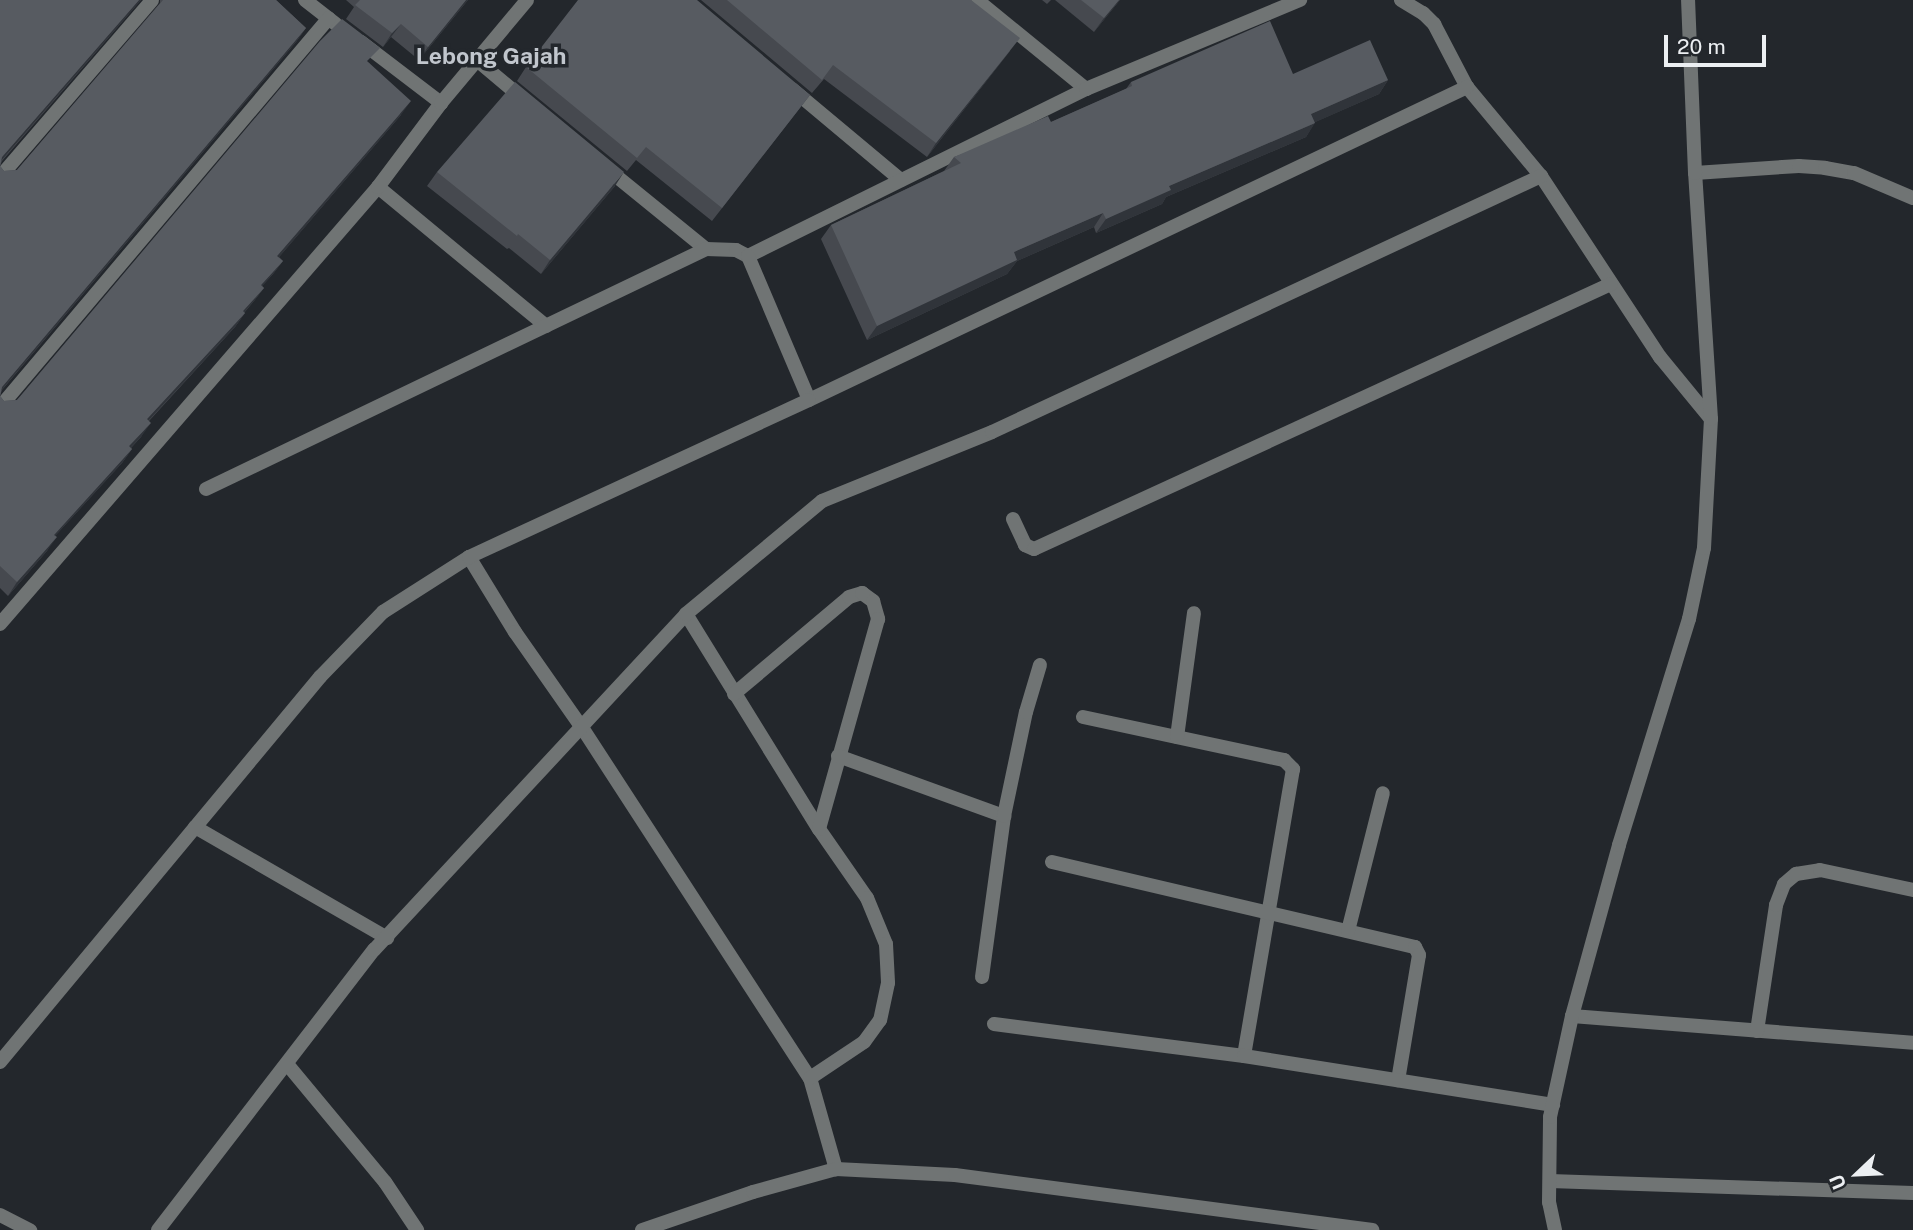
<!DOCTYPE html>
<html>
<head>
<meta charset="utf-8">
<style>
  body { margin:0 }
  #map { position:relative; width:1913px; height:1230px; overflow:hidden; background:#23272c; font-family:"Public Sans",sans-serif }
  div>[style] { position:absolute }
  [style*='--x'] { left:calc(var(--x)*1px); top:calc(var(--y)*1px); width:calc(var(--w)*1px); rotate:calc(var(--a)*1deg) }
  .minor>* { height:14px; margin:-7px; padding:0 7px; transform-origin:7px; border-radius:7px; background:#707474 }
  .wall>* { inset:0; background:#46494f }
  .shaded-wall>* { inset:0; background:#30343a }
  .building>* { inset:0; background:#575b61 }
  span { translate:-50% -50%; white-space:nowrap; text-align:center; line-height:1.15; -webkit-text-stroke:7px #23272c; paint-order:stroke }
  .quarter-label { font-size:23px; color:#c1c6cd; font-weight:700 }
  .north { position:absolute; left:1822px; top:1139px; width:70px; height:70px; -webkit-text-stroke:5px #23272c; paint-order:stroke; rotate:247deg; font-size:19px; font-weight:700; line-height:28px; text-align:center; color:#eceff2 }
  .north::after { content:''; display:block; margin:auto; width:24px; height:32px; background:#eceff2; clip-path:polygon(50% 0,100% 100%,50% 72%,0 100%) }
  .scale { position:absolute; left:1664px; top:35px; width:102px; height:32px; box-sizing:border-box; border:4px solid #eceff2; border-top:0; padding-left:9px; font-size:21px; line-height:24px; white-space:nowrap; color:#eceff2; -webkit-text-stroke:5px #23272c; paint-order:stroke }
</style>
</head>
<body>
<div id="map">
  <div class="minor">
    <i style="--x:305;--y:0;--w:39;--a:38"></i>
    <i style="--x:977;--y:0;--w:141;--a:39.2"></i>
    <i style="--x:1401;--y:0;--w:26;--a:31"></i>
    <i style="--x:1423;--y:13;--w:16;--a:45"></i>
    <i style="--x:1434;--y:24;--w:71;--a:62.4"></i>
    <i style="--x:1467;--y:87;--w:116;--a:50.3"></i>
    <i style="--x:1541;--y:176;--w:217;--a:56.7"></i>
    <i style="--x:1660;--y:357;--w:80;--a:50.6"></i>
    <i style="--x:361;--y:42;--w:101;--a:37.3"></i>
    <i style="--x:478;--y:61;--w:57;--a:40.1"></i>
    <i style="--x:792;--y:89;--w:142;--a:39.9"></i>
    <i style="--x:605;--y:167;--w:130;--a:39.1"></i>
    <i style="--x:706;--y:249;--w:30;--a:2"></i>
    <i style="--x:736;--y:250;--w:13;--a:27"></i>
    <i style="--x:748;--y:256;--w:377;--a:-26.3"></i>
    <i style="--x:1086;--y:89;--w:232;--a:-22.6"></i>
    <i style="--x:1695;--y:173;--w:104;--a:-3.9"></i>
    <i style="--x:1799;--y:166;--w:26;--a:4"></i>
    <i style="--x:1825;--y:168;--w:29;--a:10"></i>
    <i style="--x:1854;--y:173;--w:64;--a:23"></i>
    <i style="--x:0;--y:177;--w:233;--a:-49.3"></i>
    <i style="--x:378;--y:187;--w:218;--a:39.6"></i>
    <i style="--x:748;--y:256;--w:156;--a:67"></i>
    <i style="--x:809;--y:400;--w:729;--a:-25.44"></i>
    <i style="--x:0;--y:407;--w:509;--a:-49.78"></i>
    <i style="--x:206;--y:489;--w:555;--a:-25.64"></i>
    <i style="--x:1013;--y:519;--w:29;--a:65"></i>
    <i style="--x:1025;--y:545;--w:10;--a:24"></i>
    <i style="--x:1034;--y:549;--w:635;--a:-24.67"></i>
    <i style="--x:469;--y:557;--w:88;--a:58.5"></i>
    <i style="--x:515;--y:632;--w:118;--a:55"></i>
    <i style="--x:583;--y:729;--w:416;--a:57"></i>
    <i style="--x:810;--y:1078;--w:95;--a:74.1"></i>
    <i style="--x:686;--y:614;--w:253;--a:58.3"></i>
    <i style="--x:819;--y:829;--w:84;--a:55.2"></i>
    <i style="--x:867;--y:898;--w:50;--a:67.6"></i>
    <i style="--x:886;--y:944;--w:39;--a:87"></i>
    <i style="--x:888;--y:983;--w:38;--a:102"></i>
    <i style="--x:880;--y:1020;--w:27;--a:126"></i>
    <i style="--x:864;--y:1042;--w:65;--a:146.3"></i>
    <i style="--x:0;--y:624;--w:578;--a:-49.14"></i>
    <i style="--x:378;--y:187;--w:105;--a:-53.1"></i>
    <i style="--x:441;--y:103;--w:134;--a:-50.1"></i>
    <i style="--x:734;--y:694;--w:150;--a:-40.1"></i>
    <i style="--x:849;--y:597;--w:14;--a:-17"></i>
    <i style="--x:862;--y:593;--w:14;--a:36"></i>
    <i style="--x:873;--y:601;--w:19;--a:74"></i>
    <i style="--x:878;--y:619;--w:218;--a:105.7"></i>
    <i style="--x:1083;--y:717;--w:206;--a:12.1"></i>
    <i style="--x:1284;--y:760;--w:13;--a:45"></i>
    <i style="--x:1293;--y:769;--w:291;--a:99.7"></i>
    <i style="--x:1177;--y:737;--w:125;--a:-82.2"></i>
    <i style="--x:838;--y:756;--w:177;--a:19.9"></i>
    <i style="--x:195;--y:827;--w:222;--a:30"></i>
    <i style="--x:1052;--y:862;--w:373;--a:13.2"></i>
    <i style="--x:1415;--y:947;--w:9;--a:63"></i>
    <i style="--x:1419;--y:955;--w:127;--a:99.5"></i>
    <i style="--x:1348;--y:931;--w:142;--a:-75.8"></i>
    <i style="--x:982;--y:977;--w:162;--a:-82.2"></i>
    <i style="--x:1004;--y:816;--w:106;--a:-78.1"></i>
    <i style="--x:1026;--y:712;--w:49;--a:-73.4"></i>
    <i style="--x:1572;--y:1016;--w:342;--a:4.5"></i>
    <i style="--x:994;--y:1024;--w:252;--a:7.3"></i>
    <i style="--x:1244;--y:1056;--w:313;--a:9"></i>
    <i style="--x:1757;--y:1031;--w:127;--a:-81.4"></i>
    <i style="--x:1776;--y:905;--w:22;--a:-69"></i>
    <i style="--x:1784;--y:884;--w:16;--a:-40"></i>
    <i style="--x:1796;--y:874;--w:24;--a:-9"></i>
    <i style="--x:1820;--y:870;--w:95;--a:12.1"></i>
    <i style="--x:0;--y:1062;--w:501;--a:-50.27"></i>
    <i style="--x:320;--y:677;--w:91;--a:-45.9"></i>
    <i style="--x:383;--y:612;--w:102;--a:-32.6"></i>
    <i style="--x:469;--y:557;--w:374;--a:-24.8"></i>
    <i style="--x:287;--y:1064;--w:153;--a:50.3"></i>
    <i style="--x:385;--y:1182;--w:58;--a:56.3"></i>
    <i style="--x:1550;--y:1181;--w:363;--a:1.9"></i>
    <i style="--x:0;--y:1215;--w:34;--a:27"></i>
    <i style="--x:158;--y:1230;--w:354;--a:-52.4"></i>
    <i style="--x:374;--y:950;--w:459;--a:-47.1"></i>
    <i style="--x:686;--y:614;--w:177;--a:-39.7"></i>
    <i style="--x:822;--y:501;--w:183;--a:-22.1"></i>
    <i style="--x:992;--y:432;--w:606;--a:-25"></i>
    <i style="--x:642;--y:1230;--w:117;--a:-18.9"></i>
    <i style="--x:753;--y:1192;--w:86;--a:-15.5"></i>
    <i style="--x:836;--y:1169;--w:119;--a:2.9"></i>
    <i style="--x:955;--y:1175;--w:421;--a:7.5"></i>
    <i style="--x:1555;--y:1230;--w:29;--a:-102"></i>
    <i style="--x:1549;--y:1202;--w:85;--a:-89.3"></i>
    <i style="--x:1550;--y:1117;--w:103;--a:-77.7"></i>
    <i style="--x:1572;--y:1016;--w:177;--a:-74.6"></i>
    <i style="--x:1619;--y:845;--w:237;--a:-72.8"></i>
    <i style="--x:1689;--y:619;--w:73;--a:-78.1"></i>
    <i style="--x:1704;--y:548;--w:129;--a:-86.9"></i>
    <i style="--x:1711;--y:419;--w:247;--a:-93.7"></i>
    <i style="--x:1695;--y:173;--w:173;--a:-92.3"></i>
  </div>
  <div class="wall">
    <i style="clip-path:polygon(0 0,141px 0,2px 161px,0 166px,4px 171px,17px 170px,160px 3px,160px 0,276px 0,306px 28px,296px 42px,2px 390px,0 396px,4px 401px,17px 400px,369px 63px,401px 115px,279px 257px,283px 261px,273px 274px,262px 286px,264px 288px,254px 301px,244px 313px,245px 313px,235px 327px,149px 421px,141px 437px,131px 448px,132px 449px,122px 463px,55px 536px,47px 551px,8px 596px,0 588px)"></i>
    <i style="clip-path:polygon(346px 0,468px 0,419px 60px,391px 37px,383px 47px,346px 19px,354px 7px)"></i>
    <i style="clip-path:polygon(701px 0,971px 0,1010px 51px,927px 157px,824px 79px,812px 93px)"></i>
    <i style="clip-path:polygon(1042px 0,1051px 0,1047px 4px)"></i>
    <i style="clip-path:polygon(1055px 0,1120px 0,1094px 32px)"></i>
    <i style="clip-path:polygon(526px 67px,810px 95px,712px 221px,636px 160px,627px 171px,517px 81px)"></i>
    <i style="clip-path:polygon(1293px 74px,1388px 80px,1379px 94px,1315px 122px,1306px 137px,1166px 197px,1162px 204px,1096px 233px,1094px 227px,1017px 261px,1007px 274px,867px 340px,821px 239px,831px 225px,944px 171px,954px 157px,1051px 122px,1126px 89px,1131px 82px)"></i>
    <i style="clip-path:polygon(437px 172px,615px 186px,541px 274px,509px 248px,507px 249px,427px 186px)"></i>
  </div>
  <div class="shaded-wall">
    <i style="clip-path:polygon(139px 0,141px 0,0 162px,2px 157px)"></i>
    <i style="clip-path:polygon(466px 0,468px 0,419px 60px,428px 47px)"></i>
    <i style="clip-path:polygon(1119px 0,1120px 0,1094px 32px,1104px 18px)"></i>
    <i style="clip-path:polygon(401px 24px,391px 37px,383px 47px,392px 33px)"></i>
    <i style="clip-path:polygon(306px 28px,296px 42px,0 392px,2px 387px)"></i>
    <i style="clip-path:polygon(1020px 38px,1010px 51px,927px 157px,936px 143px)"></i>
    <i style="clip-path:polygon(1388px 80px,1379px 94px,1302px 128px,1311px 114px)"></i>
    <i style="clip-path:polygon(411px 101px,401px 115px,268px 270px,277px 256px)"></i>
    <i style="clip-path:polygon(1315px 123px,1306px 137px,1166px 197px,1162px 204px,1096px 233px,1106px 219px,1169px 186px)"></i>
    <i style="clip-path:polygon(624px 172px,615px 186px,541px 274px,550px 260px)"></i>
    <i style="clip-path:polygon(1103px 213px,1094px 227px,1017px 261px,1007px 274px,867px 340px,877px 326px,1014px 252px)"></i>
    <i style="clip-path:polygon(283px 261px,273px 274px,251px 299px,261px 285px)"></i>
    <i style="clip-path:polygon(264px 288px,254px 301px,233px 325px,243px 311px)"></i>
    <i style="clip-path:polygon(245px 313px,235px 327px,137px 433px,147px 419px)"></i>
    <i style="clip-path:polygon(151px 423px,141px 437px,119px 460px,129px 446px)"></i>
    <i style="clip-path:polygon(132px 449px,122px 463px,44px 548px,54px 535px)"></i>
    <i style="clip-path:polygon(57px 537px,47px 551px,8px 596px,17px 582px)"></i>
  </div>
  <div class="building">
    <i style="clip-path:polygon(0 0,139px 0,2px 157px,0 166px,4px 171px,17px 170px,163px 0,276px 0,306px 28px,2px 387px,0 396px,4px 401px,17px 400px,320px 41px,342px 19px,380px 48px,367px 61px,411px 101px,277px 256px,283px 261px,261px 285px,264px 288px,243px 311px,245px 313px,147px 419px,151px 423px,129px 446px,132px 449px,54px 535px,57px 537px,17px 582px,0 566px)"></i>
    <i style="clip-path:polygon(360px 0,466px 0,428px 47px,401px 24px,392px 33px,355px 5px)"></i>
    <i style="clip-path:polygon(578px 0,697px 0,810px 95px,722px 208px,646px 147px,637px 158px,526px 67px)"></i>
    <i style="clip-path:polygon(727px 0,971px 0,1020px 38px,936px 143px,833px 65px,822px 80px)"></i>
    <i style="clip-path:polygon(1081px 0,1119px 0,1104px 18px)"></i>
    <i style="clip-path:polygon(1270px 21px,1293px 74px,1370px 40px,1388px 80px,1311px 114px,1315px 123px,1169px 186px,1171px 190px,1106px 219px,1103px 213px,1014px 252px,1017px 260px,877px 326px,831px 225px,961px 163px,954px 157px,1048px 116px,1051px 122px,1132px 86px,1131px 82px)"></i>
    <i style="clip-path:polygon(515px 82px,624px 172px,550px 260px,518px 234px,517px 236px,437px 172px)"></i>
  </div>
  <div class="quarter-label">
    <span style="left:491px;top:56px">Lebong Gajah</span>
  </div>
  <div class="north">U</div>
  <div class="scale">20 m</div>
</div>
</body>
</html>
